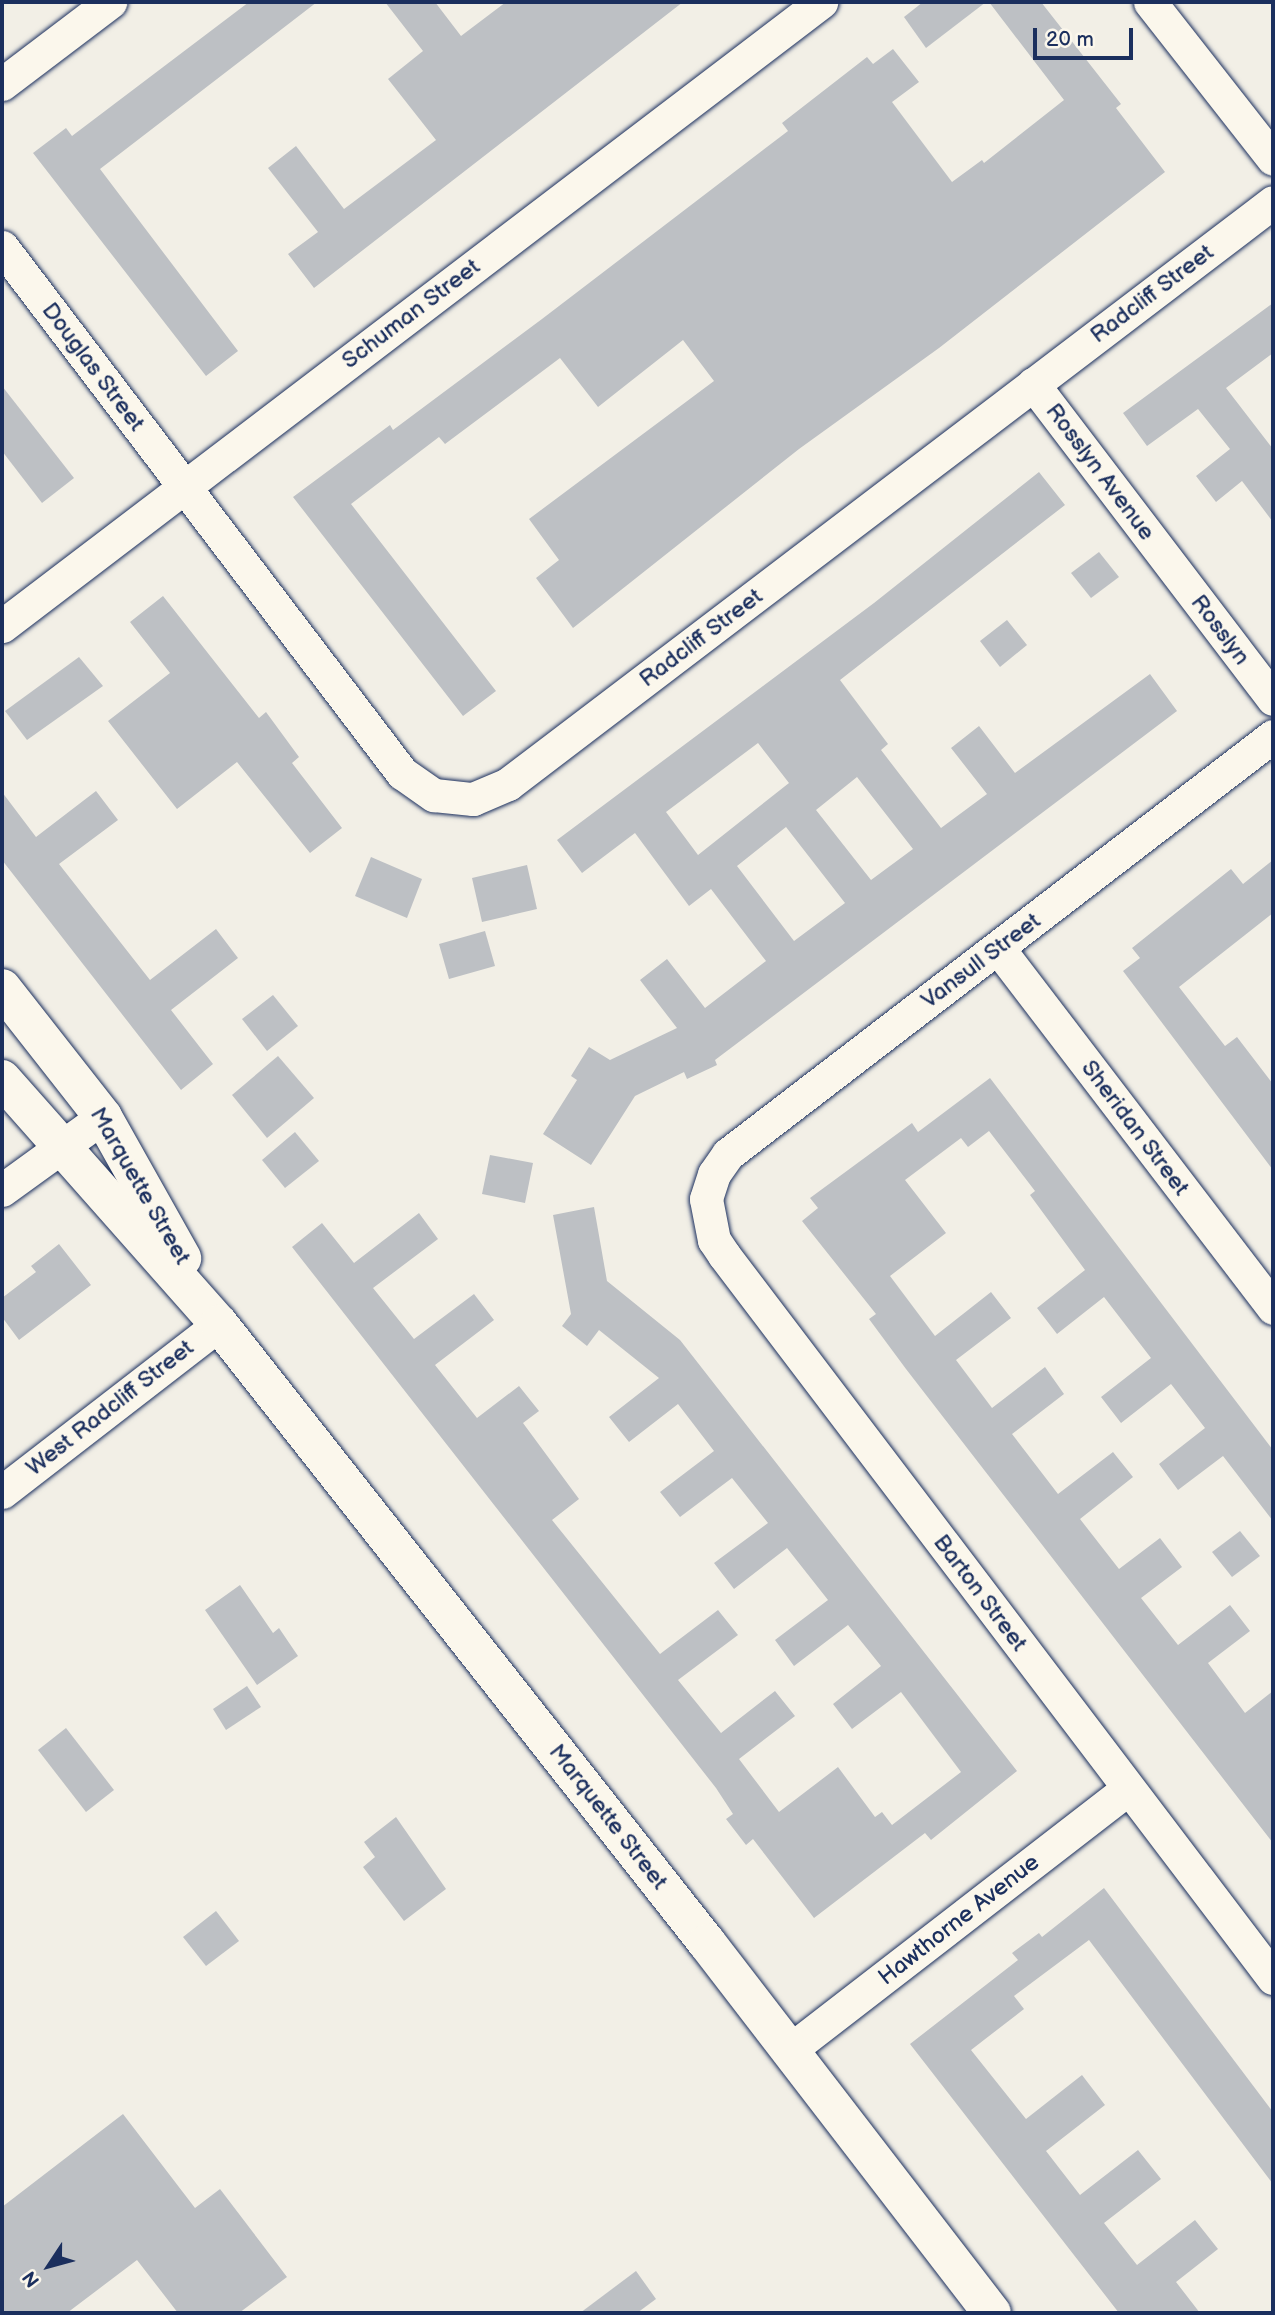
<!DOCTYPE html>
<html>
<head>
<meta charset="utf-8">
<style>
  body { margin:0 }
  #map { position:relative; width:1275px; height:2315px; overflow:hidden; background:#f2efe6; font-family:"Balsamiq Sans",sans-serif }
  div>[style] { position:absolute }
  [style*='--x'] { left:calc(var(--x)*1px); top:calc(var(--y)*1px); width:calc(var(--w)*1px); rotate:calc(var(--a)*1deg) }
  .building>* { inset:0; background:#bdc0c4 }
  .roads { filter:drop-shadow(0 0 2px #1b2f5e) drop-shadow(0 0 2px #1b2f5e) }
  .minor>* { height:33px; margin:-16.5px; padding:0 16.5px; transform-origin:16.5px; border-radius:16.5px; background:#fbf7ec }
  .tertiary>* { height:38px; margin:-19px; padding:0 19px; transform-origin:19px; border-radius:19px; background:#fbf7ec }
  span { translate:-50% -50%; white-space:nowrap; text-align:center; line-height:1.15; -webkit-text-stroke:5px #fbf7ec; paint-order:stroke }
  .street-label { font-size:23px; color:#1b2f5e }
  .frame { position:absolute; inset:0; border:4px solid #1b2f5e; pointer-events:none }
  .north { position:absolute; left:14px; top:2231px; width:70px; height:70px; -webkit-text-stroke:5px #fbf7ec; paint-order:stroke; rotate:234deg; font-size:19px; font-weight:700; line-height:28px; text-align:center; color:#1b2f5e }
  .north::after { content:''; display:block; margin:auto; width:24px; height:32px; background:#1b2f5e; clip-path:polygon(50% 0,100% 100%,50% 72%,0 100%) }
  .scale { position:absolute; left:1033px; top:28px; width:100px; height:32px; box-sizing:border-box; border:4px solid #1b2f5e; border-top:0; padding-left:9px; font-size:21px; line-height:24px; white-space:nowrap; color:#1b2f5e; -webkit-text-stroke:5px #fbf7ec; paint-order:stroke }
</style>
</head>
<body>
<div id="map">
  <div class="building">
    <i style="clip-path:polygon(249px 2px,317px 2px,100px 169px,238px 351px,206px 376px,33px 153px,66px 128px,72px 136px)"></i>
    <i style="clip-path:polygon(385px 2px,435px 2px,461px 36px,506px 2px,683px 2px,314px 288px,288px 254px,318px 232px,268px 168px,296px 146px,344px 209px,436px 140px,388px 79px,423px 51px)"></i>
    <i style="clip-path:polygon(923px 2px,986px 2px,926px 48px,904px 17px)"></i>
    <i style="clip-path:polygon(989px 2px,1041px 2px,1121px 104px,1116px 108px,1165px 172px,939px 348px,799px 449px,573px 628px,536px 578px,559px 560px,529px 519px,714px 381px,683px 340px,598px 407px,560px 358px,445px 444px,439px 437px,351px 504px,496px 691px,463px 716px,293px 497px,390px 425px,393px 430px,542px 319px,788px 131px,782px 123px,867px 57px,873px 64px,893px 49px,919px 82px,892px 102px,952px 182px,982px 160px,984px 163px,1064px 100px)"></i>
    <i style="clip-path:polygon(1273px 303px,1273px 353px,1226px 388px,1273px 449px,1273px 522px,1242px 481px,1216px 502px,1196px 476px,1230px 449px,1198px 409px,1147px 446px,1123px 413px)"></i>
    <i style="clip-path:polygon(2px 386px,74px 478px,42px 503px,2px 451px)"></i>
    <i style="clip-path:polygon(evenodd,1039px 472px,1065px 505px,840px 680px,888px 744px,881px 750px,941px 828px,987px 794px,951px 748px,979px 726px,1015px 773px,1150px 674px,1177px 711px,715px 1060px,717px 1065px,687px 1079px,684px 1072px,635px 1096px,591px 1165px,543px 1134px,577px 1080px,571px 1076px,589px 1047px,610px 1060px,677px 1028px,640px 980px,667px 959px,705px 1008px,766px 961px,711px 889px,689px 906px,635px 833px,582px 873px,557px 840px,874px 603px,1039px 472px,758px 743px,789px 783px,698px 855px,666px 812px,758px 743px,1039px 472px,857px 777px,913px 849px,871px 880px,816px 810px,857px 777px,1039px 472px,786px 827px,845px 903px,794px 941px,737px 866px,786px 827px)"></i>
    <i style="clip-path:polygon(1099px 552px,1119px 577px,1091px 598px,1071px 573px)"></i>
    <i style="clip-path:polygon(163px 596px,259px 718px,266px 712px,299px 757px,292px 763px,342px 828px,310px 853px,237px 762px,177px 809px,108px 721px,170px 673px,130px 622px)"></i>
    <i style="clip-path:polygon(1007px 620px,1027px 645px,1000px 667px,980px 641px)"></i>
    <i style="clip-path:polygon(79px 657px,103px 686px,27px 740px,5px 711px)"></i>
    <i style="clip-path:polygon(96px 791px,118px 820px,59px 864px,150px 980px,216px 929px,238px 958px,171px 1010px,213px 1064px,181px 1090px,2px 860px,2px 792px,36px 837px)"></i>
    <i style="clip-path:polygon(371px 857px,422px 879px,407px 918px,355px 896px)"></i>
    <i style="clip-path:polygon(1273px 860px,1273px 913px,1179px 987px,1225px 1046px,1237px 1037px,1273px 1084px,1273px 1170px,1123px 971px,1140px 958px,1132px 948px,1231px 869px,1243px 884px)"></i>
    <i style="clip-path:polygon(527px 865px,537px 909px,482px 922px,472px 878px)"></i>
    <i style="clip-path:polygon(485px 931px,495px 966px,449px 979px,439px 944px)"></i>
    <i style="clip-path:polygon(273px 995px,298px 1026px,267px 1051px,242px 1019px)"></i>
    <i style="clip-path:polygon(278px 1056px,314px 1098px,267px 1138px,232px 1095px)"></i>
    <i style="clip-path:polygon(990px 1078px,1273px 1450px,1273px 1521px,1223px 1456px,1178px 1490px,1159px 1464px,1205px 1428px,1171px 1384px,1121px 1423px,1101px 1397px,1151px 1358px,1104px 1297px,1057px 1334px,1037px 1308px,1085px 1270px,1030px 1195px,1035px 1191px,989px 1131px,968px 1147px,961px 1138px,905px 1180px,946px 1233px,890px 1276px,935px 1336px,991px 1292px,1011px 1318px,956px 1360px,992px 1408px,1045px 1367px,1064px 1394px,1012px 1434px,1058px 1494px,1113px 1452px,1133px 1477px,1080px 1519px,1119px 1569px,1160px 1538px,1182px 1567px,1141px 1598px,1178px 1645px,1230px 1605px,1250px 1631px,1208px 1663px,1245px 1713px,1273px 1691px,1273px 1843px,906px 1369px,869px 1319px,876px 1314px,802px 1221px,818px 1208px,810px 1198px,912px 1123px,918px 1132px)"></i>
    <i style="clip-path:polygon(295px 1132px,319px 1161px,285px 1188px,262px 1160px)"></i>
    <i style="clip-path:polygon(490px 1155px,533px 1163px,525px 1203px,482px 1194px)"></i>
    <i style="clip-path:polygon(594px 1207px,607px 1281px,680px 1340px,1017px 1771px,931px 1840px,925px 1833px,814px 1918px,753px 1839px,746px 1845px,726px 1819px,733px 1814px,716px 1788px,292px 1247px,322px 1223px,354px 1263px,419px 1213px,438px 1239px,373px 1288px,414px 1339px,474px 1294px,494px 1320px,435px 1365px,477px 1418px,519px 1386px,539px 1411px,523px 1423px,579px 1499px,552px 1520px,660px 1654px,718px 1610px,738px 1635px,678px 1680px,721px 1733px,775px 1691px,795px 1716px,739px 1759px,779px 1812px,838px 1767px,875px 1817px,882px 1812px,892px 1825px,961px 1772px,901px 1692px,852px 1729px,833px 1704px,881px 1666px,848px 1625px,794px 1666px,775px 1640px,828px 1600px,787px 1548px,734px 1589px,714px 1563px,768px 1523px,732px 1478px,680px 1517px,660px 1492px,714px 1451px,678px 1404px,629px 1442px,609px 1417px,659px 1378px,599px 1330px,587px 1346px,562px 1326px,571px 1314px,553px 1215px)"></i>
    <i style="clip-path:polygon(59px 1244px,91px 1285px,19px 1340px,2px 1317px,2px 1298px,36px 1272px,31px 1266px)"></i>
    <i style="clip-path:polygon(1240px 1531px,1260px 1556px,1232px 1577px,1212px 1552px)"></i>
    <i style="clip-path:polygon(240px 1585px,273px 1633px,279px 1628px,298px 1656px,257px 1685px,205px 1610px)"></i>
    <i style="clip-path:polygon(247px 1686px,261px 1707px,226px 1730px,213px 1709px)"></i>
    <i style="clip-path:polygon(66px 1728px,114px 1790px,86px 1812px,38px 1750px)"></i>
    <i style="clip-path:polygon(396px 1817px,446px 1889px,404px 1921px,363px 1867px,375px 1857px,364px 1842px)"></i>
    <i style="clip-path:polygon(1104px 1888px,1273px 2112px,1273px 2184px,1089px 1940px,1014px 1996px,1024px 2009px,971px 2050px,1026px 2119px,1082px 2075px,1105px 2105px,1046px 2151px,1080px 2195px,1138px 2150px,1161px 2179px,1104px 2223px,1137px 2265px,1195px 2220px,1218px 2249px,1176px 2282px,1200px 2313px,1119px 2313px,910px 2044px,1018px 1960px,1012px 1953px,1039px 1933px,1042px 1937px)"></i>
    <i style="clip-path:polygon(216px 1911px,239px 1941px,206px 1966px,183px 1937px)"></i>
    <i style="clip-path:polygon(123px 2114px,195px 2208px,220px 2189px,287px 2277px,239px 2313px,178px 2313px,137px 2260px,67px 2313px,2px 2313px,2px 2207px)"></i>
    <i style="clip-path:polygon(636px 2271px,656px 2299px,637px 2313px,580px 2313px)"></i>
  </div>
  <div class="roads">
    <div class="minor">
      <i style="--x:1150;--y:2;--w:199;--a:51.9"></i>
      <i style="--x:2;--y:84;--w:136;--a:-37.2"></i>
      <i style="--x:2;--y:247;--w:661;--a:52.75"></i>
      <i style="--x:402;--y:773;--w:39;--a:35"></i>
      <i style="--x:434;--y:795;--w:39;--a:6"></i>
      <i style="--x:473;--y:799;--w:38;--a:-23"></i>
      <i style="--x:508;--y:784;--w:961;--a:-37.26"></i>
      <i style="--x:1033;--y:384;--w:396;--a:52.7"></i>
      <i style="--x:2;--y:626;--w:1030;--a:-37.3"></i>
      <i style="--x:1273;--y:736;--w:687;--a:142.51"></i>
      <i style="--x:728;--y:1154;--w:24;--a:125"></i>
      <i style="--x:714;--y:1174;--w:26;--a:108"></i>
      <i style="--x:706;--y:1199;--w:42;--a:79"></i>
      <i style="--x:714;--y:1240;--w:18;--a:56"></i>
      <i style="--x:724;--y:1255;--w:908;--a:52.79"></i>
      <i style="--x:998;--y:948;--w:453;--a:52.6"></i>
      <i style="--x:2;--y:1190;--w:125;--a:-35.9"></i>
      <i style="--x:2;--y:1492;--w:274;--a:-37.7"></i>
      <i style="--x:790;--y:2050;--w:427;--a:-37.7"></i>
    </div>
    <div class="tertiary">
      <i style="--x:2;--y:988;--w:164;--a:51.9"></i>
      <i style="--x:103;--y:1117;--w:162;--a:60.7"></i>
      <i style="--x:2;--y:1079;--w:327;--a:48.5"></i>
      <i style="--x:219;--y:1324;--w:788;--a:51.75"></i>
      <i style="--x:707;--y:1943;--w:467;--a:52.4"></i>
    </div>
  </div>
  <div class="street-label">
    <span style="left:1152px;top:294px;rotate:-37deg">Radcliff Street</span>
    <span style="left:411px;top:314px;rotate:-37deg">Schuman Street</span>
    <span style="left:93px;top:367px;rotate:53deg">Douglas Street</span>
    <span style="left:1100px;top:472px;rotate:53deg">Rosslyn Avenue</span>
    <span style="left:1220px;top:630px;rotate:53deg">Rosslyn</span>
    <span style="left:701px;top:638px;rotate:-37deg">Radcliff Street</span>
    <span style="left:981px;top:961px;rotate:-37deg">Vansull Street</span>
    <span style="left:1135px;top:1128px;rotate:53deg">Sheridan Street</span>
    <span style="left:140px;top:1186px;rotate:60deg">Marquette Street</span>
    <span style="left:110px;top:1408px;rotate:-38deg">West Radcliff Street</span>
    <span style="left:980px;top:1593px;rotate:53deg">Barton Street</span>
    <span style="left:608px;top:1817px;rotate:52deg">Marquette Street</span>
    <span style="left:959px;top:1920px;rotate:-38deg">Hawthorne Avenue</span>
  </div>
  <div class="frame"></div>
  <div class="north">N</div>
  <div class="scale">20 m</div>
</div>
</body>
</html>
